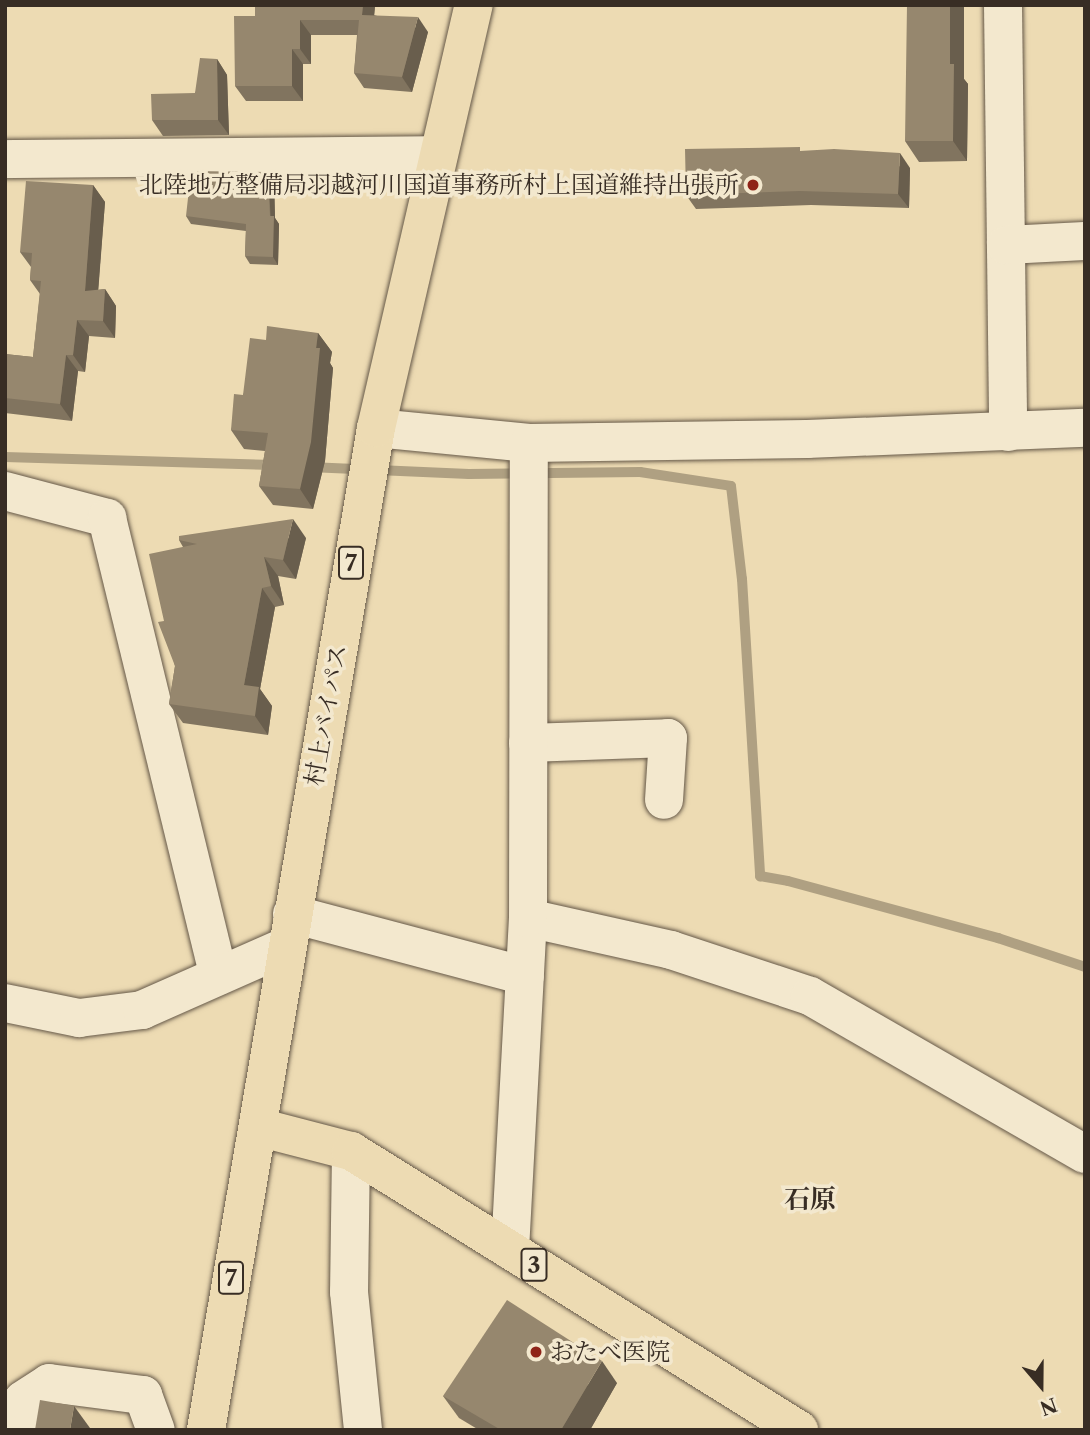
<!DOCTYPE html>
<html>
<head>
<meta charset="utf-8">
<style>
  body { margin:0 }
  #map { position:relative; width:1090px; height:1435px; overflow:hidden; background:#eddbb3; font-family:"Libre Caslon Text","Noto Serif JP",serif }
  div>[style] { position:absolute }
  [style*='--x'] { left:calc(var(--x)*1px); top:calc(var(--y)*1px); width:calc(var(--w)*1px); rotate:calc(var(--a)*1deg) }
  .stream>* { height:10px; margin:-5px; padding:0 5px; transform-origin:5px; border-radius:5px; background:#afa082 }
  .roads { filter:drop-shadow(0 0 2px #655848) drop-shadow(0 0 2px #655848) }
  .minor>* { height:38px; margin:-19px; padding:0 19px; transform-origin:19px; border-radius:19px; background:#f3e8ce }
  .major>* { height:38px; margin:-19px; padding:0 19px; transform-origin:19px; border-radius:19px; background:#eddbb3 }
  .highway>* { height:38px; margin:-19px; padding:0 19px; transform-origin:19px; border-radius:19px; background:#eddbb3 }
  .wall>* { inset:0; background:#81745f }
  .shaded-wall>* { inset:0; background:#695e4d }
  .building>* { inset:0; background:#96876e }
  .dots>* { width:19px; height:19px; translate:-50% -50%; box-sizing:border-box; border:4px solid #f3e8ce; border-radius:50% }
  span { translate:-50% -50%; white-space:nowrap; text-align:center; line-height:1.15; -webkit-text-stroke:7px #f3e8ce; paint-order:stroke }
  .shield-label span { padding:2px 5px; background:#f3e8ce; border:2px solid; border-radius:5px; -webkit-text-stroke-width:0 }
  .shield-label { font-size:23px; color:#382d24; font-weight:700 }
  .poi-label { font-size:24px; color:#382d24 }
  .right { translate:-100% -50%; text-align:right }
  .left { translate:0 -50%; text-align:left }
  .street-label { font-size:24px; color:#382d24 }
  .neighbourhood-label { font-size:26px; color:#382d24; font-weight:700 }
  .frame { position:absolute; inset:0; border:7px solid #382d24; pointer-events:none }
  .north { position:absolute; left:1006px; top:1351px; width:70px; height:70px; -webkit-text-stroke:5px #f3e8ce; paint-order:stroke; rotate:160deg; font-size:19px; font-weight:700; line-height:28px; text-align:center; color:#382d24 }
  .north::after { content:''; display:block; margin:auto; width:24px; height:32px; background:#382d24; clip-path:polygon(50% 0,100% 100%,50% 72%,0 100%) }
</style>
</head>
<body>
<div id="map">
  <div class="stream">
    <i style="--x:5;--y:457;--w:270;--a:1.7"></i>
    <i style="--x:309;--y:467;--w:160;--a:2.5"></i>
    <i style="--x:469;--y:474;--w:171;--a:-0.7"></i>
    <i style="--x:640;--y:472;--w:92;--a:8.7"></i>
    <i style="--x:731;--y:486;--w:94;--a:83.3"></i>
    <i style="--x:742;--y:579;--w:298;--a:86.5"></i>
    <i style="--x:760;--y:876;--w:28;--a:10"></i>
    <i style="--x:788;--y:881;--w:218;--a:15.2"></i>
    <i style="--x:998;--y:938;--w:92;--a:18.4"></i>
  </div>
  <div class="roads">
    <div class="minor">
      <i style="--x:1003;--y:5;--w:427;--a:89.3"></i>
      <i style="--x:5;--y:159;--w:433;--a:-0.5"></i>
      <i style="--x:1006;--y:245;--w:79;--a:-2.9"></i>
      <i style="--x:376;--y:428;--w:154;--a:5.6"></i>
      <i style="--x:529;--y:443;--w:278;--a:-0.8"></i>
      <i style="--x:807;--y:439;--w:278;--a:-2.3"></i>
      <i style="--x:5;--y:491;--w:106;--a:14.8"></i>
      <i style="--x:107;--y:518;--w:471;--a:76.3"></i>
      <i style="--x:528;--y:743;--w:140;--a:-2"></i>
      <i style="--x:668;--y:738;--w:62;--a:93.7"></i>
      <i style="--x:292;--y:914;--w:241;--a:14.9"></i>
      <i style="--x:528;--y:918;--w:147;--a:12.6"></i>
      <i style="--x:671;--y:950;--w:146;--a:18.3"></i>
      <i style="--x:810;--y:996;--w:317;--a:29.9"></i>
      <i style="--x:5;--y:1003;--w:76;--a:11.5"></i>
      <i style="--x:79;--y:1018;--w:64;--a:-7.2"></i>
      <i style="--x:142;--y:1010;--w:158;--a:-23.8"></i>
      <i style="--x:351;--y:1151;--w:141;--a:90.8"></i>
      <i style="--x:349;--y:1292;--w:139;--a:84.2"></i>
      <i style="--x:510;--y:1250;--w:332;--a:-86.9"></i>
      <i style="--x:528;--y:918;--w:475;--a:-89.9"></i>
      <i style="--x:19;--y:1430;--w:30;--a:-82"></i>
      <i style="--x:23;--y:1400;--w:31;--a:-33"></i>
      <i style="--x:49;--y:1383;--w:95;--a:7.3"></i>
      <i style="--x:143;--y:1395;--w:37;--a:70"></i>
    </div>
    <div class="major">
      <i style="--x:258;--y:1127;--w:96;--a:14.5"></i>
      <i style="--x:351;--y:1151;--w:528;--a:31.91"></i>
    </div>
    <div class="highway">
      <i style="--x:206;--y:1430;--w:1016;--a:-80.37"></i>
      <i style="--x:376;--y:428;--w:434;--a:-77"></i>
    </div>
  </div>
  <div class="wall">
    <i style="clip-path:polygon(964px 5px,964px 79px,968px 84px,967px 161px,919px 162px,905px 141px)"></i>
    <i style="clip-path:polygon(375px 6px,374px 15px,428px 32px,412px 92px,364px 88px,354px 73px,357px 35px,311px 35px,311px 64px,303px 64px,303px 101px,246px 101px,235px 86px,255px 16px)"></i>
    <i style="clip-path:polygon(217px 59px,227px 75px,229px 135px,163px 136px,152px 120px,195px 93px)"></i>
    <i style="clip-path:polygon(803px 151px,910px 168px,909px 208px,811px 205px,696px 209px,686px 195px)"></i>
    <i style="clip-path:polygon(274px 180px,275px 218px,279px 224px,278px 265px,250px 264px,245px 256px,246px 231px,191px 224px,186px 216px)"></i>
    <i style="clip-path:polygon(93px 185px,105px 202px,98px 290px,105px 289px,116px 306px,115px 338px,89px 336px,85px 372px,78px 371px,72px 421px,5px 413px,5px 354px,33px 357px,40px 294px,30px 280px,31px 267px,20px 252px)"></i>
    <i style="clip-path:polygon(318px 333px,332px 352px,330px 363px,333px 368px,325px 461px,313px 509px,273px 505px,259px 486px,265px 451px,244px 449px,231px 430px,243px 395px,266px 340px)"></i>
    <i style="clip-path:polygon(306px 538px,296px 579px,278px 576px,284px 605px,275px 607px,260px 689px,272px 706px,268px 735px,183px 723px,169px 704px,175px 666px,164px 621px,183px 547px,179px 540px)"></i>
    <i style="clip-path:polygon(617px 1383px,590px 1430px,479px 1430px,459px 1418px,443px 1396px)"></i>
  </div>
  <div class="shaded-wall">
    <i style="clip-path:polygon(363px 5px,375px 6px,373px 30px,362px 15px)"></i>
    <i style="clip-path:polygon(950px 5px,964px 5px,964px 79px,968px 84px,967px 161px,953px 141px,950px 64px)"></i>
    <i style="clip-path:polygon(418px 17px,428px 32px,412px 92px,402px 77px)"></i>
    <i style="clip-path:polygon(300px 20px,311px 35px,311px 64px,300px 49px)"></i>
    <i style="clip-path:polygon(292px 49px,303px 64px,303px 101px,292px 86px)"></i>
    <i style="clip-path:polygon(217px 59px,227px 75px,229px 135px,218px 120px)"></i>
    <i style="clip-path:polygon(900px 153px,910px 168px,909px 208px,898px 194px)"></i>
    <i style="clip-path:polygon(268px 172px,274px 180px,275px 218px,279px 224px,278px 265px,273px 257px)"></i>
    <i style="clip-path:polygon(93px 185px,105px 202px,97px 307px,85px 291px)"></i>
    <i style="clip-path:polygon(105px 289px,116px 306px,115px 338px,103px 321px)"></i>
    <i style="clip-path:polygon(77px 320px,89px 336px,85px 372px,73px 355px)"></i>
    <i style="clip-path:polygon(318px 333px,332px 352px,330px 363px,333px 368px,325px 461px,313px 509px,300px 489px)"></i>
    <i style="clip-path:polygon(66px 355px,78px 371px,72px 421px,60px 404px)"></i>
    <i style="clip-path:polygon(293px 519px,306px 538px,296px 579px,283px 560px)"></i>
    <i style="clip-path:polygon(264px 557px,278px 576px,284px 605px,271px 586px)"></i>
    <i style="clip-path:polygon(262px 588px,275px 607px,260px 689px,272px 706px,268px 735px,255px 716px,244px 685px)"></i>
    <i style="clip-path:polygon(602px 1361px,617px 1383px,590px 1430px,561px 1430px)"></i>
    <i style="clip-path:polygon(74px 1406px,90px 1428px,89px 1430px,70px 1430px)"></i>
  </div>
  <div class="building">
    <i style="clip-path:polygon(255px 5px,363px 5px,362px 15px,418px 17px,402px 77px,354px 73px,359px 20px,300px 20px,300px 49px,292px 49px,292px 86px,235px 86px,234px 16px,255px 16px)"></i>
    <i style="clip-path:polygon(907px 5px,950px 5px,950px 64px,954px 64px,953px 141px,905px 141px)"></i>
    <i style="clip-path:polygon(200px 58px,217px 59px,218px 120px,152px 120px,151px 94px,195px 93px)"></i>
    <i style="clip-path:polygon(800px 147px,800px 151px,834px 149px,900px 153px,898px 194px,800px 191px,686px 195px,685px 149px)"></i>
    <i style="clip-path:polygon(191px 171px,268px 172px,270px 216px,274px 216px,273px 257px,245px 256px,246px 224px,186px 216px)"></i>
    <i style="clip-path:polygon(26px 181px,93px 185px,85px 291px,105px 289px,103px 321px,77px 320px,73px 355px,66px 355px,60px 404px,5px 398px,5px 354px,33px 357px,41px 281px,30px 280px,32px 253px,20px 252px)"></i>
    <i style="clip-path:polygon(267px 326px,318px 333px,316px 348px,320px 348px,311px 442px,300px 489px,259px 486px,268px 433px,231px 430px,234px 394px,243px 395px,250px 338px,266px 340px)"></i>
    <i style="clip-path:polygon(293px 519px,283px 560px,264px 557px,271px 586px,262px 588px,244px 685px,259px 687px,255px 716px,169px 704px,175px 666px,158px 622px,164px 621px,149px 554px,197px 544px,179px 540px,179px 536px)"></i>
    <i style="clip-path:polygon(507px 1300px,602px 1361px,561px 1430px,501px 1430px,443px 1396px)"></i>
    <i style="clip-path:polygon(40px 1400px,74px 1406px,70px 1430px,35px 1430px)"></i>
  </div>
  <div class="dots">
    <i style="left:753px;top:185px;background:#8f2418"></i>
    <i style="left:536px;top:1352px;background:#8f2418"></i>
  </div>
  <div class="shield-label">
    <span style="left:351px;top:563px">7</span>
    <span style="left:534px;top:1265px">3</span>
    <span style="left:231px;top:1278px">7</span>
  </div>
  <div class="poi-label">
    <span class="right" style="left:739px;top:185px">北陸地方整備局羽越河川国道事務所村上国道維持出張所</span>
    <span class="left" style="left:550px;top:1352px">おたべ医院</span>
  </div>
  <div class="street-label">
    <span style="left:326px;top:715px;rotate:-80deg">村上バイパス</span>
  </div>
  <div class="neighbourhood-label">
    <span style="left:810px;top:1200px">石原</span>
  </div>
  <div class="frame"></div>
  <div class="north">N</div>
</div>
</body>
</html>
